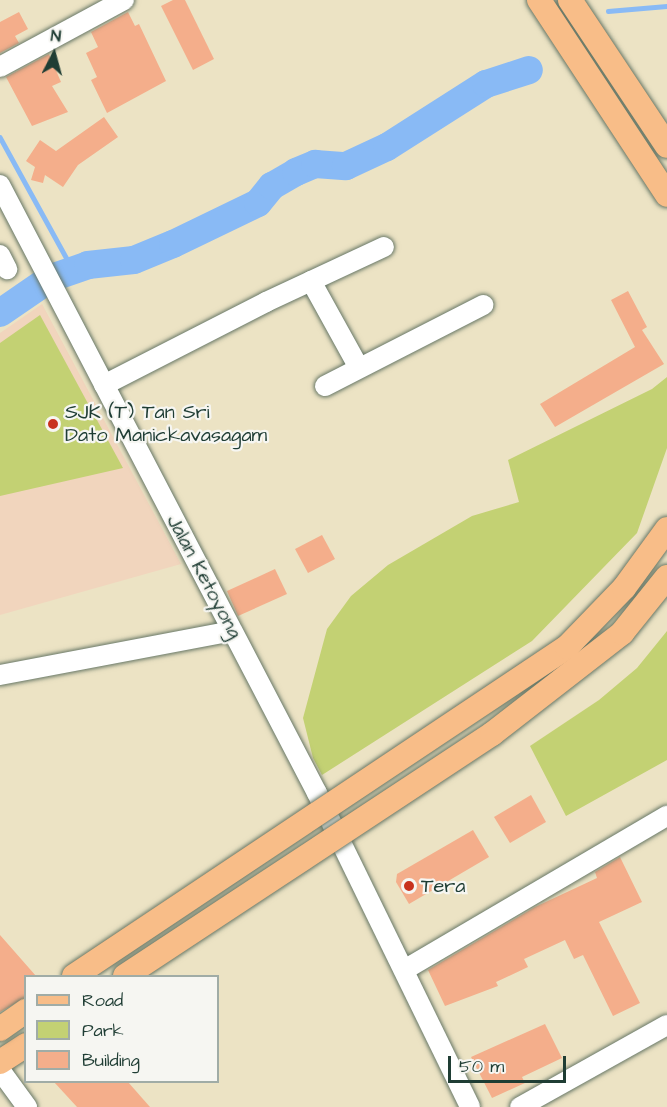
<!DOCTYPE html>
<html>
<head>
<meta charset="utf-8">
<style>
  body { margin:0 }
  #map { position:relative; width:667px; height:1107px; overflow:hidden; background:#ece3c4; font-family:"Architects Daughter",sans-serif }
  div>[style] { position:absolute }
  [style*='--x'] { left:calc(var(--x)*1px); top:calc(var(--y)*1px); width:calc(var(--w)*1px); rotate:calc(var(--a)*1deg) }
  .built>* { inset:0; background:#f1d5bd }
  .green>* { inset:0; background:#c3d173 }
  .stream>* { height:4.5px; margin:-2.25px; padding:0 2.25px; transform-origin:2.25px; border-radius:2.25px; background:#89baf5 }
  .river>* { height:28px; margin:-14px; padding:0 14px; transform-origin:14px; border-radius:14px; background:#89baf5 }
  .building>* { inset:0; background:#f4ae8b }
  .roads { filter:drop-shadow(0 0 2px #677766) drop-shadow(0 0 2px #677766) }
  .minor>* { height:20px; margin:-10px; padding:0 10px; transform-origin:10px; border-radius:10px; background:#fff }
  .major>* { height:24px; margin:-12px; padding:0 12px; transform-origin:12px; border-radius:12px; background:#f8bd88 }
  .bridges { filter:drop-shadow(0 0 2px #677766) drop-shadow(0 0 2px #677766) }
  .major-bridge>* { height:24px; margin:-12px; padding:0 12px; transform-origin:12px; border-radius:12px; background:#f8bd88 }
  .dots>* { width:16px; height:16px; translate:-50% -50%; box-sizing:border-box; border:3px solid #f6f6f2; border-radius:50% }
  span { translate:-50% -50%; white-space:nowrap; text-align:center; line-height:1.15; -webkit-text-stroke:4.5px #f6f6f2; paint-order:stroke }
  .poi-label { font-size:20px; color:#1f3d34 }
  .left { translate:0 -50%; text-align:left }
  .street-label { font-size:20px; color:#1f3d34 }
  .legend { position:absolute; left:24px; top:975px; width:195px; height:108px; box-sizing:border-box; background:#f6f6f2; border:2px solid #a0aca6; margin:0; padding:8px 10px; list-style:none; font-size:18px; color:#1f3d34 }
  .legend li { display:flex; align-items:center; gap:12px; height:30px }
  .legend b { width:30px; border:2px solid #a0aca6 }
  .north { position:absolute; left:24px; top:24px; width:60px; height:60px; -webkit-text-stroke:4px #f6f6f2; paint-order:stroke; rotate:6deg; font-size:16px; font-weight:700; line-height:24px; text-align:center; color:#1f3d34 }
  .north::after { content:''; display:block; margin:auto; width:21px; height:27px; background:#1f3d34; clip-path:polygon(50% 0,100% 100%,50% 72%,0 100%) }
  .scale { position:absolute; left:448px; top:1056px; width:118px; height:27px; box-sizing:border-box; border:3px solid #1f3d34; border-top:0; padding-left:8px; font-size:18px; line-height:21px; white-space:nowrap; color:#1f3d34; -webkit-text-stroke:4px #f6f6f2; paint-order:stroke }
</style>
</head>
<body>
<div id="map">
  <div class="built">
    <i style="clip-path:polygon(42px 304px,181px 564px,0 615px,0 333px)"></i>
  </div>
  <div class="green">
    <i style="clip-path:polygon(40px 315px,123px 468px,0 496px,0 343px)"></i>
    <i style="clip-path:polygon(667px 377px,667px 448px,637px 533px,532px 641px,322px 775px,313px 758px,303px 718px,327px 629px,351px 596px,388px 565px,472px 516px,519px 502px,508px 460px,652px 389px)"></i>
    <i style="clip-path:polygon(667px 631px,667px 760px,566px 816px,530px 746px,599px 700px,637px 668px)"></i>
  </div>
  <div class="stream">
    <i style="--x:608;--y:11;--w:59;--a:-4.8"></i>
    <i style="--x:0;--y:137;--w:152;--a:61.2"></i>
  </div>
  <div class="river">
    <i style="--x:0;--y:313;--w:62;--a:-34.5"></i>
    <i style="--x:51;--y:278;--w:39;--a:-19"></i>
    <i style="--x:88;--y:265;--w:46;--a:-6.2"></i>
    <i style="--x:134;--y:260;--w:42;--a:-22.3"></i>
    <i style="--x:173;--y:244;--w:94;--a:-25.8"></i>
    <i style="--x:258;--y:203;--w:22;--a:-51"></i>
    <i style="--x:272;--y:186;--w:28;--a:-30"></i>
    <i style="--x:296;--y:172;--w:21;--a:-23"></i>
    <i style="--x:315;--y:164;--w:31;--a:4"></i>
    <i style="--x:346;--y:166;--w:45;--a:-24.9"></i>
    <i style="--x:387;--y:147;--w:117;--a:-32.5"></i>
    <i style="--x:486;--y:84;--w:45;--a:-18"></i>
  </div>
  <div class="building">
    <i style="clip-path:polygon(173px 0,185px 0,214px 59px,193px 70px,161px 6px)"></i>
    <i style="clip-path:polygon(19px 12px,28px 29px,15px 36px,19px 43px,0 53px,0 22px)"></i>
    <i style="clip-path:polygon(128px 12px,135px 26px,139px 24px,166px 81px,107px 113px,91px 80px,97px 77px,86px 53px,98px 47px,91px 32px)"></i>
    <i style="clip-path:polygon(49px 54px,61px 82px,52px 86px,68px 112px,32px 126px,6px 77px)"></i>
    <i style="clip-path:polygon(104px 117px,118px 137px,78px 165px,63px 187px,45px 175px,43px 183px,31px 180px,35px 167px,26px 161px,40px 140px,56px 151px)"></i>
    <i style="clip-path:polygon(628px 291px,647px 327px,642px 330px,664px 364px,555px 427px,540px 404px,635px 347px,611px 300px)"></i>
    <i style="clip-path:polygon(322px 535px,335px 559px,308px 573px,295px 549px)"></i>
    <i style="clip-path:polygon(275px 569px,287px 594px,238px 616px,227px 591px)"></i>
    <i style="clip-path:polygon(531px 795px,546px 822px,510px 843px,494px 817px)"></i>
    <i style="clip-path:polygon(473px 830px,489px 857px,409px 904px,396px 882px,397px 874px)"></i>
    <i style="clip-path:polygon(620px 857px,642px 902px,599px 922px,640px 1003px,613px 1016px,583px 955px,574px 959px,565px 940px,524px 959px,528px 967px,496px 982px,498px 986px,445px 1006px,428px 970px,535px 907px,597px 878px,595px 872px)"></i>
    <i style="clip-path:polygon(0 935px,36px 976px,26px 976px,26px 997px,0 1012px)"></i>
    <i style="clip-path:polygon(545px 1024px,562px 1058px,522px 1077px,525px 1083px,492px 1098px,471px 1057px)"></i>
    <i style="clip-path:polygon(54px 1082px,128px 1082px,150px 1107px,77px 1107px)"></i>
  </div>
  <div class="roads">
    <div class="minor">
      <i style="--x:0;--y:67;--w:141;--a:-28.4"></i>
      <i style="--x:0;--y:185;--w:686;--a:62.46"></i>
      <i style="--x:317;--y:793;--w:349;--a:64"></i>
      <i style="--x:0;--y:255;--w:16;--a:63"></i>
      <i style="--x:311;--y:281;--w:99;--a:61.1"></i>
      <i style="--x:104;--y:385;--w:182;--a:-27.1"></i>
      <i style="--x:266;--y:302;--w:130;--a:-25"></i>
      <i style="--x:325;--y:386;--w:178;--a:-27.1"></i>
      <i style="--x:0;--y:675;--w:236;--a:-10.7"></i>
      <i style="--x:404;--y:970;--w:305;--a:-30.4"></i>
      <i style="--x:0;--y:1070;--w:46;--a:53.9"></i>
      <i style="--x:520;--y:1107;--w:168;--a:-29.2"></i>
    </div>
    <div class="major">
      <i style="--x:539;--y:0;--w:233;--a:56.7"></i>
      <i style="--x:570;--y:0;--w:175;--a:56.4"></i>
      <i style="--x:0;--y:1062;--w:31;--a:-33"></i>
    </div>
  </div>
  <div class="bridges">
    <div class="major-bridge">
      <i style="--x:74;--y:976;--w:593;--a:-33.72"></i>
      <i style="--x:567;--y:647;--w:82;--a:-46"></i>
      <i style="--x:624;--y:588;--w:73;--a:-53.9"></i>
      <i style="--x:125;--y:976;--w:440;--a:-33.4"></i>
      <i style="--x:492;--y:734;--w:165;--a:-37.8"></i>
      <i style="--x:622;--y:633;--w:72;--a:-51.2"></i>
      <i style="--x:0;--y:1029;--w:32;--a:-35"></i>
    </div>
  </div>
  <div class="dots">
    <i style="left:53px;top:424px;background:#c8321e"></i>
    <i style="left:409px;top:886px;background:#c8321e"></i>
  </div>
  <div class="poi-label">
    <span class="left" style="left:65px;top:424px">SJK (T) Tan Sri<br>Dato Manickavasagam</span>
    <span class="left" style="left:421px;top:886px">Tera</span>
  </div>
  <div class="street-label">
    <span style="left:204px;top:577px;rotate:62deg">Jalan Ketoyong</span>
  </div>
  <ul class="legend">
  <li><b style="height:8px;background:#f8bd88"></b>Road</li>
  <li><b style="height:16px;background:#c3d173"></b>Park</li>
  <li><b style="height:16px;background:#f4ae8b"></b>Building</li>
  </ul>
  <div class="north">N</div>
  <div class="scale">50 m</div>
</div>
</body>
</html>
